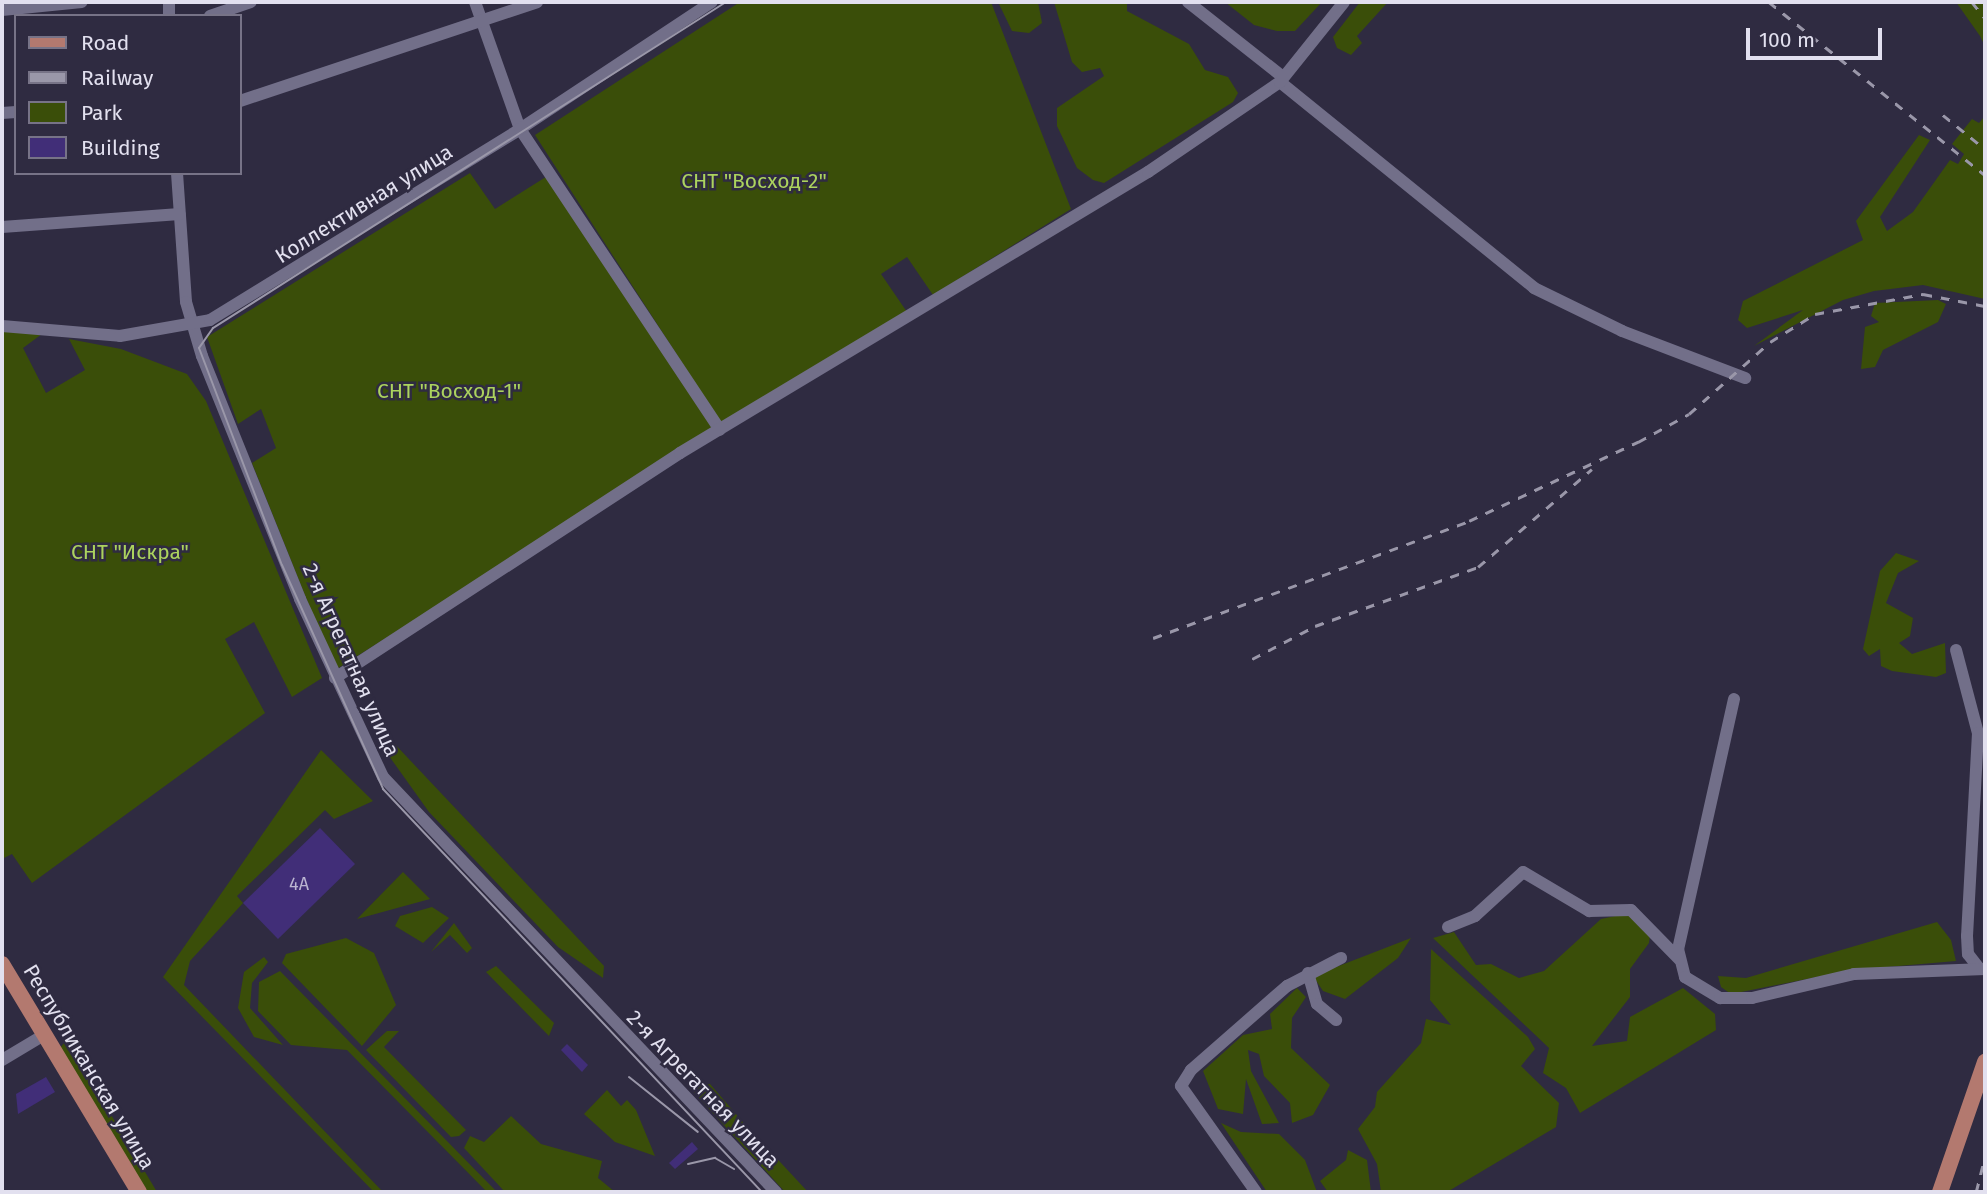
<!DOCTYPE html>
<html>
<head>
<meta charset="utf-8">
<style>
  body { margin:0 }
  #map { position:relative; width:1987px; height:1194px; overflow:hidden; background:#2f2b41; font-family:"Fira Sans",sans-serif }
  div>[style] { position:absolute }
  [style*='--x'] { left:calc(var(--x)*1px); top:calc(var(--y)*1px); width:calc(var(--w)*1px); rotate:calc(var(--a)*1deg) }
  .green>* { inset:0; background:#3a4e09 }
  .building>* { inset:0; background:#412e78 }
  .minor>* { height:12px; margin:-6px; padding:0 6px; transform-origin:6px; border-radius:6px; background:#726f89 }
  .major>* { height:16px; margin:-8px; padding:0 8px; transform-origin:8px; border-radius:8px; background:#b3796f }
  .tram>* { height:2px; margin:-1px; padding:0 1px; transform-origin:1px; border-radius:1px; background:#9a97a9 }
  .rail>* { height:2.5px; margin-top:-1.25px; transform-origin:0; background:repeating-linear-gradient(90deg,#9a97a9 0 9px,transparent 0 18px) }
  span { translate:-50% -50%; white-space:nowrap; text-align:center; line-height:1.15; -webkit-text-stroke:5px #2f2b41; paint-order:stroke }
  .number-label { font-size:18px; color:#bab4d1 }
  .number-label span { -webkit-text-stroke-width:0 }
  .park-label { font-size:21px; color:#acd35e }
  .street-label { font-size:21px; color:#e2e0ef }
  .frame { position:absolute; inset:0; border:4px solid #e2e0ef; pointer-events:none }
  .legend { position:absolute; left:14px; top:14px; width:228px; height:161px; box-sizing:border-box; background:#2f2b41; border:2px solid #777387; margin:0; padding:9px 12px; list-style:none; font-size:21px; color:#e2e0ef }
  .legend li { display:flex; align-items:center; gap:14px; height:35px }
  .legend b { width:35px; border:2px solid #777387 }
  .scale { position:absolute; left:1746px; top:28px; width:136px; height:32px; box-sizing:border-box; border:4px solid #e2e0ef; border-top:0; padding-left:9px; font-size:21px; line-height:24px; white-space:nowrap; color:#e2e0ef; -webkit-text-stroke:5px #2f2b41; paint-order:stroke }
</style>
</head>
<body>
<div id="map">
  <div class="green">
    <i style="clip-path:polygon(740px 2px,991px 2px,1071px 209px,933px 295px,907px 257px,881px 274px,907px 312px,723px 426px,535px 135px)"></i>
    <i style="clip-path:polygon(998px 2px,1038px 2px,1042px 23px,1029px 33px,1012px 31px)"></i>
    <i style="clip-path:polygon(1054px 2px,1127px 2px,1127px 11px,1189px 44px,1205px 70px,1228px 77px,1238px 93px,1233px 102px,1104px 183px,1093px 180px,1077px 168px,1057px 126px,1057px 108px,1104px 76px,1100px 68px,1082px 72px,1072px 62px)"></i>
    <i style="clip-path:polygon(1225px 2px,1322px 2px,1295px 31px,1277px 31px,1254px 25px)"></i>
    <i style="clip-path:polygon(1360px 2px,1388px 2px,1357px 36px,1362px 43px,1351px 55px,1337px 48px,1333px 37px)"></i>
    <i style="clip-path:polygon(1956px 2px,1985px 2px,1985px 46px,1980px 36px)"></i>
    <i style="clip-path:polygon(1985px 116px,1985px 299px,1923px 285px,1874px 291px,1843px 300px,1754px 346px,1803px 310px,1747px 328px,1738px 320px,1743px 301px,1863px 240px,1856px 221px,1919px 135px,1930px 140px,1880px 217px,1887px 231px,1913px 212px,1950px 160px,1958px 164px,1964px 154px,1952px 144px,1972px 119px,1979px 123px)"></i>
    <i style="clip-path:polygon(470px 173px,495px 209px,549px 175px,716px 430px,335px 670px,252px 463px,276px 448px,261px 409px,238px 424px,207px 337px)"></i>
    <i style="clip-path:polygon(1938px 300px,1946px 304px,1938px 322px,1883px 350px,1875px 367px,1861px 369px,1865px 327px,1879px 322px,1871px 316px,1875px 303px)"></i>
    <i style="clip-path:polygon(2px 331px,42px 334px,23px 348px,46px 393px,85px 370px,69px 339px,121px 349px,187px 374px,206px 401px,322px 678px,292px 697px,254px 622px,225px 639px,265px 713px,32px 883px,12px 854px,2px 859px)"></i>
    <i style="clip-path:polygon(1896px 553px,1919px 561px,1898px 573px,1886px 603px,1913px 618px,1910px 636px,1899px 643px,1912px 654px,1945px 643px,1946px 673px,1936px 677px,1892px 671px,1881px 666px,1880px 649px,1869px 656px,1863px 649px,1880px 571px)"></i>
    <i style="clip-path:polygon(391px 740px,604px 966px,603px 978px,558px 947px,429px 812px,379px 742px)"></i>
    <i style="clip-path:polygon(321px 750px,373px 801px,334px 819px,325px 810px,237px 896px,243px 903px,190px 961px,184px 985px,383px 1192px,374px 1192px,163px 977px)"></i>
    <i style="clip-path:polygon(403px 872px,430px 899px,357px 919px)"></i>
    <i style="clip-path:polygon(432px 907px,449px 918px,423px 943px,395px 926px,400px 916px)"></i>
    <i style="clip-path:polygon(1630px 913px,1650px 934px,1649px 943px,1630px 969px,1630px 997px,1592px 1046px,1627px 1041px,1630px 1017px,1683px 988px,1715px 1014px,1716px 1030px,1580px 1113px,1566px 1088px,1543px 1073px,1549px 1048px,1433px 938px,1454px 932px,1476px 965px,1491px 964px,1519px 978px,1544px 971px,1601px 919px)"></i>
    <i style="clip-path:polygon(1937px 922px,1951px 940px,1956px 961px,1852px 970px,1731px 994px,1721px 987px,1718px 976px,1746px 978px)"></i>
    <i style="clip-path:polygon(454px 923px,472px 948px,467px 953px,450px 935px,431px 952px)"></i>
    <i style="clip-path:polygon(346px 938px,374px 953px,396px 1005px,362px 1046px,282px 963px,286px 954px)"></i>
    <i style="clip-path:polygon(1411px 938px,1398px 958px,1345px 999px,1323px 991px,1313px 976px)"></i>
    <i style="clip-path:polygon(1431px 949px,1528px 1037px,1535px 1049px,1521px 1066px,1559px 1103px,1556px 1127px,1447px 1192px,1381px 1192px,1377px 1164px,1358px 1129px,1375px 1107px,1377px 1092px,1421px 1043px,1426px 1019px,1451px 1025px,1430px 1000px)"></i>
    <i style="clip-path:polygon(264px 957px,268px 962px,252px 983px,250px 1008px,283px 1045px,254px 1037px,238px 1008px,244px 972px)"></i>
    <i style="clip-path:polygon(496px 966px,554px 1023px,549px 1036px,486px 972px)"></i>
    <i style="clip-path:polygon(280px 971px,497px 1192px,487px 1192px,347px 1050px,291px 1045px,258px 1011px,259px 982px)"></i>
    <i style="clip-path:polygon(1297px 988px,1306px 997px,1292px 1018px,1291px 1048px,1330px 1085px,1313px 1115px,1292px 1123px,1290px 1103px,1264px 1076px,1259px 1054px,1248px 1050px,1251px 1071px,1279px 1123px,1262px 1124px,1246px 1079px,1243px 1114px,1218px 1109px,1203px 1071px,1243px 1035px,1272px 1029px,1270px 1014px)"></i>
    <i style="clip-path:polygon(387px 1031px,399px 1031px,384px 1047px,466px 1130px,459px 1136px,451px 1137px,366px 1050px)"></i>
    <i style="clip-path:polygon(64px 1043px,69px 1044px,157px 1192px,146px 1192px,60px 1048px)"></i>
    <i style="clip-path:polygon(710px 1084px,742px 1121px,808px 1192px,785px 1192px,690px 1088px)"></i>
    <i style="clip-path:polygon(607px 1090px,621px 1106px,627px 1100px,636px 1110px,655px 1156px,615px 1142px,584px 1114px)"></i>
    <i style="clip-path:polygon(511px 1116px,541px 1144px,602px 1161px,598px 1178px,615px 1192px,505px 1192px,464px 1148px,470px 1136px,484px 1142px)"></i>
    <i style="clip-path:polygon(1221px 1123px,1241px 1132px,1279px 1134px,1305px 1160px,1317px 1192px,1267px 1192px)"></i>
    <i style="clip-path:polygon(1348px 1150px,1367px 1160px,1371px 1192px,1328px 1192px,1320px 1181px,1346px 1160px)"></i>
  </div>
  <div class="building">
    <i style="clip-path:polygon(320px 828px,355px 864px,278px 939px,243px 903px)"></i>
    <i style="clip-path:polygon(567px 1044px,588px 1065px,582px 1072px,561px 1050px)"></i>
    <i style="clip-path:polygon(46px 1077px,55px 1092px,18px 1114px,16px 1094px)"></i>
    <i style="clip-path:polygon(692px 1142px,698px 1149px,675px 1169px,669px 1163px)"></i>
  </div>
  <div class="minor">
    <i style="--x:475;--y:2;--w:135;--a:70.5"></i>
    <i style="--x:520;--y:129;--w:361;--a:56.4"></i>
    <i style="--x:1188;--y:2;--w:121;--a:38.3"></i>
    <i style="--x:2;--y:10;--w:80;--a:-5.7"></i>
    <i style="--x:169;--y:16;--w:14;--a:-90"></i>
    <i style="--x:210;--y:16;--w:43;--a:-18.9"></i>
    <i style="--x:1280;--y:82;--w:327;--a:39"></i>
    <i style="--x:1534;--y:288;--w:98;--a:26"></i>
    <i style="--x:1622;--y:331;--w:132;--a:20.9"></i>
    <i style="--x:240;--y:101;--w:313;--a:-18.4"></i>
    <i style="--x:2;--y:113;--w:14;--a:-4"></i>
    <i style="--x:177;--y:173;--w:129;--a:86"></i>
    <i style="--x:186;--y:302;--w:56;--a:73.5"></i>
    <i style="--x:202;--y:356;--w:262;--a:68"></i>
    <i style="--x:300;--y:599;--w:196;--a:65"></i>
    <i style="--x:383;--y:777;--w:572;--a:46.56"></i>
    <i style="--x:2;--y:227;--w:178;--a:-4.2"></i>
    <i style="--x:2;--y:326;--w:118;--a:4.8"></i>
    <i style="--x:120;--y:336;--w:91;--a:-10.1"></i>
    <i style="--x:210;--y:320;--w:364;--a:-31.6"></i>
    <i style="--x:520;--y:129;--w:230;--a:-33.5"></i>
    <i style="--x:1956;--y:650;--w:86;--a:75.2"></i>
    <i style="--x:1978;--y:733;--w:203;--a:93.1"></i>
    <i style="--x:1967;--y:936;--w:18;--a:87"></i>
    <i style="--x:1968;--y:954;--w:18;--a:52"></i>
    <i style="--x:335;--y:678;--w:412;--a:-33.1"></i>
    <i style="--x:680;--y:453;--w:546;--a:-30.98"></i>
    <i style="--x:1148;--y:172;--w:160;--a:-34.3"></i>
    <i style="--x:1280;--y:82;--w:102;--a:-51.3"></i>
    <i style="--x:1734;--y:699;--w:256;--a:102.6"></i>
    <i style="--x:1678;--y:949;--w:29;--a:76"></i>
    <i style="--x:1685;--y:977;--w:41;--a:31"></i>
    <i style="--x:1720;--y:998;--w:32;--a:0"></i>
    <i style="--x:1752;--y:998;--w:105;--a:-13.2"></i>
    <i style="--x:1854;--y:974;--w:131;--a:-2.2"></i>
    <i style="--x:1448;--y:927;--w:29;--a:-22"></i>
    <i style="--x:1475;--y:916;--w:65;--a:-42.5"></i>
    <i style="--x:1523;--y:872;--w:77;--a:30.6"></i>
    <i style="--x:1589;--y:911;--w:42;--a:-1.4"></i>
    <i style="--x:1631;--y:910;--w:69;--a:45.6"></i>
    <i style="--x:1308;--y:973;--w:32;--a:74"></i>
    <i style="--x:1317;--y:1004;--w:25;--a:40"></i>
    <i style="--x:2;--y:1060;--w:49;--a:-30.8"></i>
    <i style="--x:1256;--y:1192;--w:130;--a:-125.3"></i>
    <i style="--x:1181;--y:1086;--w:19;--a:-58"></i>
    <i style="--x:1191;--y:1070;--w:128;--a:-41.2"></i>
    <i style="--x:1287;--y:986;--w:61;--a:-27.4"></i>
  </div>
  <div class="major">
    <i style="--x:2;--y:964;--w:266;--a:59"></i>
    <i style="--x:1940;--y:1192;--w:138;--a:-70.9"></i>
  </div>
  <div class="tram">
    <i style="--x:726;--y:2;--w:608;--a:147.56"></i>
    <i style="--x:213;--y:328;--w:24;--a:125"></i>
    <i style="--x:199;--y:348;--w:232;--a:69.1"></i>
    <i style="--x:282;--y:565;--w:246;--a:65.7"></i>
    <i style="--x:383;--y:789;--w:553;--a:46.76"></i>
    <i style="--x:629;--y:1077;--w:88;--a:38.6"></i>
    <i style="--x:688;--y:1164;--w:28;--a:-13"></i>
    <i style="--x:715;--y:1158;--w:22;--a:30"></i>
  </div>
  <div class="rail">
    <i style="--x:1769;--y:2;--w:277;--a:38.7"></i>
    <i style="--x:1972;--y:2;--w:21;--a:51"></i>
    <i style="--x:1943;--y:115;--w:54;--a:39"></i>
    <i style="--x:1153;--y:638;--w:337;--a:-20.3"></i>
    <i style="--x:1469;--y:521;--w:187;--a:-25.1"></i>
    <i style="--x:1638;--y:442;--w:58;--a:-28.8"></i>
    <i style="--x:1689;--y:414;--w:108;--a:-41.6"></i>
    <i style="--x:1770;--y:342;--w:53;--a:-31.9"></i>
    <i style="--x:1815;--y:314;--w:110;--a:-10.5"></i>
    <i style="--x:1923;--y:294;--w:63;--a:11"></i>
    <i style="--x:1252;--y:659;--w:71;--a:-27.6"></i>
    <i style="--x:1315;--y:626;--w:173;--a:-19.9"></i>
    <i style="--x:1478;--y:567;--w:150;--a:-40.7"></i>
    <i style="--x:1976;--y:1192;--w:37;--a:-76"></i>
  </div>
  <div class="number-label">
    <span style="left:299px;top:884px">4А</span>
  </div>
  <div class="park-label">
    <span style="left:754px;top:181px">СНТ "Восход-2"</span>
    <span style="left:449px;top:391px">СНТ "Восход-1"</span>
    <span style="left:130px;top:552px">СНТ "Искра"</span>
  </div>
  <div class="street-label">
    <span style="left:364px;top:204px;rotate:-32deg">Коллективная улица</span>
    <span style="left:351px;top:660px;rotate:66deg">2-я Агрегатная улица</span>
    <span style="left:89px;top:1067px;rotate:59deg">Республиканская улица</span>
    <span style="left:703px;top:1089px;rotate:46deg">2-я Агрегатная улица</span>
  </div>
  <div class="frame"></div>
  <ul class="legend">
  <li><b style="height:9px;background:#b3796f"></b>Road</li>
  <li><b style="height:9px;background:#9a97a9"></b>Railway</li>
  <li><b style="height:19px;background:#3a4e09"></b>Park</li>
  <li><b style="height:19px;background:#412e78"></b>Building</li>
  </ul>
  <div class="scale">100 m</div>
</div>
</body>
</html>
